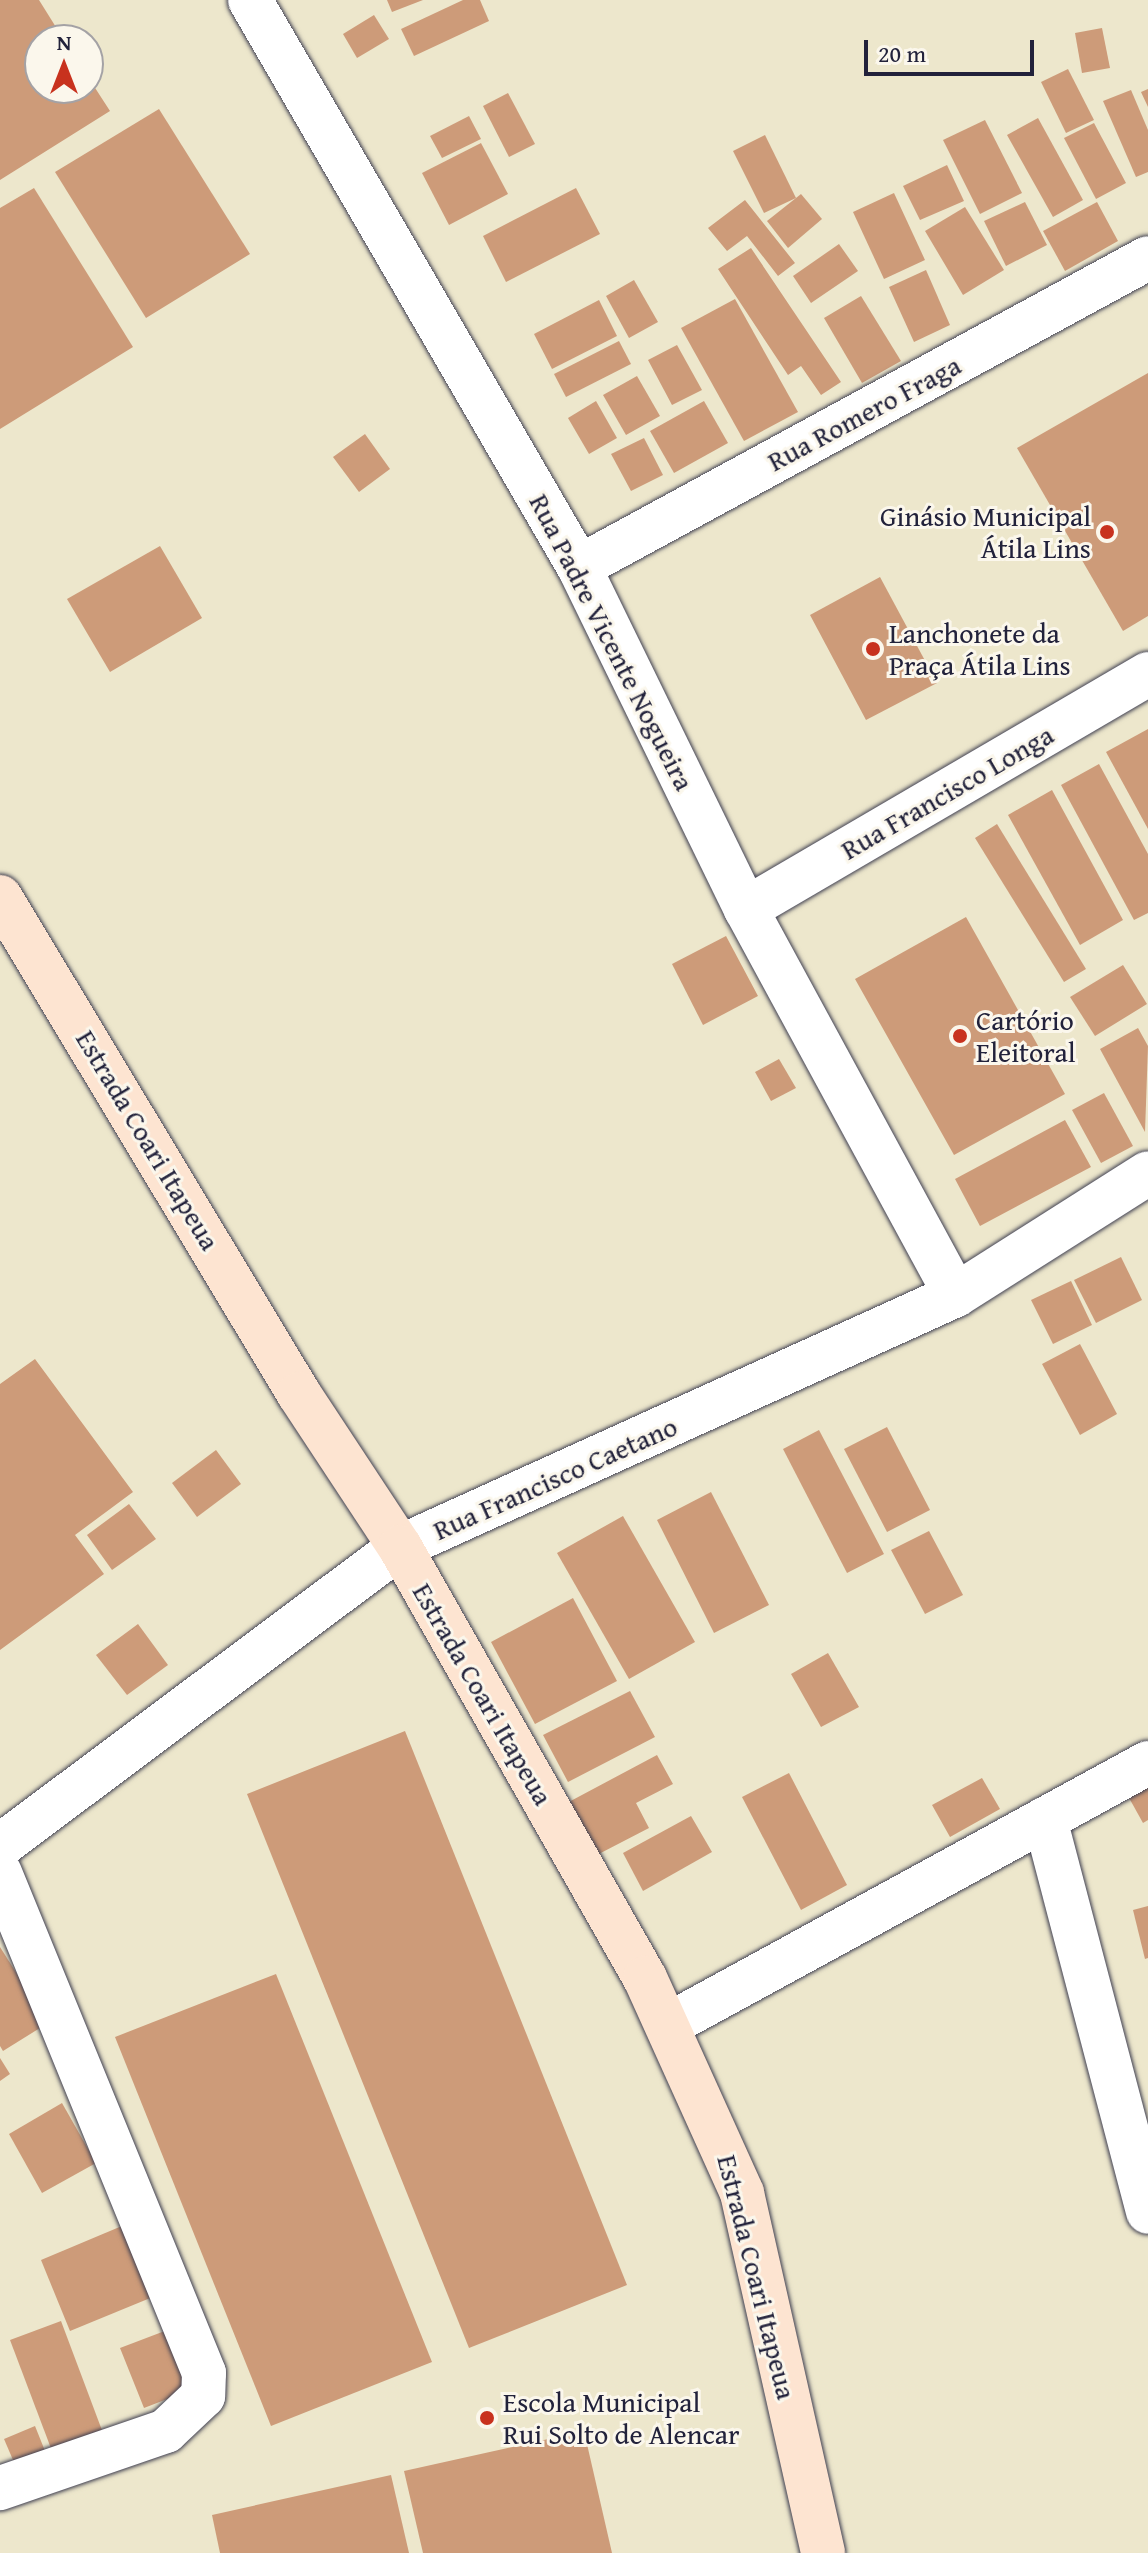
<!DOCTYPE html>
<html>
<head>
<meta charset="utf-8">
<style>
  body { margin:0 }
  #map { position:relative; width:1148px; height:2553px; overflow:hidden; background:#ede7cc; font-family:"Gentium Book Plus",serif }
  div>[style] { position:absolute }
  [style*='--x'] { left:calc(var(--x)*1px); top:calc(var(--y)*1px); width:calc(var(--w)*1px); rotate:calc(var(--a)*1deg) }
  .building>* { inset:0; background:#cd9b79 }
  .roads { filter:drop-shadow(0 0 2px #404051) drop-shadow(0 0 2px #404051) }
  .street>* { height:44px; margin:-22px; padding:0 22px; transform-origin:22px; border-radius:22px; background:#fff }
  .secondary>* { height:44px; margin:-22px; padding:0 22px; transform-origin:22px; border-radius:22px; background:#fde4d1 }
  .dots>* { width:22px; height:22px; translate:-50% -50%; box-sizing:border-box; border:4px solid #fbf7ec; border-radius:50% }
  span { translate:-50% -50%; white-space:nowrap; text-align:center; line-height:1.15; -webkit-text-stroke:6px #fbf7ec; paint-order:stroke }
  .street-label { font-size:28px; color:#22223b }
  .poi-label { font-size:28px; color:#22223b }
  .right { translate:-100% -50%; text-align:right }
  .left { translate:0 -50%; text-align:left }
  .north { position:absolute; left:24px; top:24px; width:80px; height:80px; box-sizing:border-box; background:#fbf7ec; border:2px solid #a4a2a5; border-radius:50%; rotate:0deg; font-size:22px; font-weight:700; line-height:32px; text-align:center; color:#22223b }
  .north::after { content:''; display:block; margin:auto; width:28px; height:36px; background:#c8321e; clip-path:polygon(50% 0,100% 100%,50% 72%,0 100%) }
  .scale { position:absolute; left:864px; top:40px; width:170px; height:36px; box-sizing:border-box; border:4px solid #22223b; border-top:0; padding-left:10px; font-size:24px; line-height:28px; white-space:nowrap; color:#22223b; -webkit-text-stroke:6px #fbf7ec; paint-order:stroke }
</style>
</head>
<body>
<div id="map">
  <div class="building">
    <i style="clip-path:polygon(0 0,39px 0,64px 40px,40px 40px,40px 88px,88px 88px,88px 77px,110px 111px,0 180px)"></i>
    <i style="clip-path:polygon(387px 0,423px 0,392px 12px)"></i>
    <i style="clip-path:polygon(463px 0,480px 0,489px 21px,414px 56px,401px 29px)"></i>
    <i style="clip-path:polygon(374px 15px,389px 39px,357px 58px,343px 34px)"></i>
    <i style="clip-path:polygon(1102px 28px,1110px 68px,1082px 73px,1075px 33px)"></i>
    <i style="clip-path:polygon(1068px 69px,1094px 120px,1066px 133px,1041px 82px)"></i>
    <i style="clip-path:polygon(1148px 89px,1148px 107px,1141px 92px)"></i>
    <i style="clip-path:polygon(1131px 90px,1148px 130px,1148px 172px,1136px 177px,1103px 101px)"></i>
    <i style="clip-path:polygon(508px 93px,535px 144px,509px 157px,483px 106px)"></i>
    <i style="clip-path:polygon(159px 109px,250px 254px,146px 318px,55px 172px)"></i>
    <i style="clip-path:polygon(469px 116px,481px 139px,442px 158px,430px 136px)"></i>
    <i style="clip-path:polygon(1038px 118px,1083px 200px,1053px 217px,1007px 135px)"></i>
    <i style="clip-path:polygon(985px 120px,1022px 193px,980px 214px,943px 140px)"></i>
    <i style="clip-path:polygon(1094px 123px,1126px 183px,1096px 199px,1064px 138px)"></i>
    <i style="clip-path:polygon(765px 135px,796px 198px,764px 213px,733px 151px)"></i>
    <i style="clip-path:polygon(481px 143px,508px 194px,449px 225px,422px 173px)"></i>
    <i style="clip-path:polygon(947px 165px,964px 201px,920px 220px,903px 186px)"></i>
    <i style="clip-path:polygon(34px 188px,133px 347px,0 429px,0 208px)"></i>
    <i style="clip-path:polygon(576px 188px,600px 234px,506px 282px,483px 236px)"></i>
    <i style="clip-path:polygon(894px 193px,925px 260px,884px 279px,853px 212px)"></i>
    <i style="clip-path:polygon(801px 194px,822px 219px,788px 248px,767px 221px)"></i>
    <i style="clip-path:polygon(745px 200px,795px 263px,778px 276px,747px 236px,727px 251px,708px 228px)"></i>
    <i style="clip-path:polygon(1025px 202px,1047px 245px,1006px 266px,984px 221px)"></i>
    <i style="clip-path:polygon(1097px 202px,1118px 241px,1065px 271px,1043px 231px)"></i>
    <i style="clip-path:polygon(965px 207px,1004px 270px,963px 295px,925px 231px)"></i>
    <i style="clip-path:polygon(839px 244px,858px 271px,811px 303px,793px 276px)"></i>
    <i style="clip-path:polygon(751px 248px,841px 382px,821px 395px,801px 366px,788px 375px,718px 269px)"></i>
    <i style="clip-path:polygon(926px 270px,950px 325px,914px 342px,889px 287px)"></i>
    <i style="clip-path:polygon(634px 280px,658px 322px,629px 338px,606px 296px)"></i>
    <i style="clip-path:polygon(861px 296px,901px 361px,862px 383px,824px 318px)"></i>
    <i style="clip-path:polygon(735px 299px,798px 412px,744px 441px,681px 328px)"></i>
    <i style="clip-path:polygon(599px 300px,617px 336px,552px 369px,534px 334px)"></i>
    <i style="clip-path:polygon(619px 341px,631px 364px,566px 397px,554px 374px)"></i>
    <i style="clip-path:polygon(677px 345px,702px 390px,672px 405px,648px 360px)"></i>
    <i style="clip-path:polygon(1148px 373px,1148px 616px,1123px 631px,1017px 448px)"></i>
    <i style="clip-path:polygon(637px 376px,660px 416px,626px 435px,603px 395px)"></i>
    <i style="clip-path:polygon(596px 401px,617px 438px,589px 454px,568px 418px)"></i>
    <i style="clip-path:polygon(704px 401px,728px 443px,674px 473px,650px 431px)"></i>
    <i style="clip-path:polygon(365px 434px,390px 469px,359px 492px,333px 457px)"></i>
    <i style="clip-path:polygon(644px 438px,663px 475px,631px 491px,611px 454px)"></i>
    <i style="clip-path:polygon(160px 546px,202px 618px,110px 672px,67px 599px)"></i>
    <i style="clip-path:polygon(880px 577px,937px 683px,866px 720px,810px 615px)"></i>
    <i style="clip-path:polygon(1148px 729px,1148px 829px,1106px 752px)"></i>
    <i style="clip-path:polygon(1099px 764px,1148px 854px,1148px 913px,1134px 920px,1061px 785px)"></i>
    <i style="clip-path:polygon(1052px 790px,1123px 920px,1080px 945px,1008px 815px)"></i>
    <i style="clip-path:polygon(997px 824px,1086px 969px,1064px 982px,975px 838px)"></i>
    <i style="clip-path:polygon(966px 917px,1065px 1094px,954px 1155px,855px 979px)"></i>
    <i style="clip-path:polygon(726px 936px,758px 996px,703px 1025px,672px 964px)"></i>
    <i style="clip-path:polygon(1123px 965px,1147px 1004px,1095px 1036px,1070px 997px)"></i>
    <i style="clip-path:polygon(1138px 1028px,1148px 1046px,1145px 1132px,1100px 1049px)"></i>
    <i style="clip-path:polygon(779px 1059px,796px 1088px,771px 1101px,755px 1072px)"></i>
    <i style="clip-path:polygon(1104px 1093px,1133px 1146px,1101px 1163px,1072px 1110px)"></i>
    <i style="clip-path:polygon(1065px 1120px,1091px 1167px,980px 1226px,955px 1179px)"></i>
    <i style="clip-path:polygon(1121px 1257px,1142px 1300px,1096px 1323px,1074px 1280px)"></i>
    <i style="clip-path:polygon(1071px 1281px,1092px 1325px,1053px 1344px,1031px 1300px)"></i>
    <i style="clip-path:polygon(1080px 1344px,1117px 1414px,1080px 1435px,1042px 1364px)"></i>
    <i style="clip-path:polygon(35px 1359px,133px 1492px,75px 1535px,104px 1574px,0 1650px,0 1384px)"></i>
    <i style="clip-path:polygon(887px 1427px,930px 1510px,887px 1532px,844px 1449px)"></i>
    <i style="clip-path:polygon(819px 1430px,884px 1554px,847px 1573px,783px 1449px)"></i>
    <i style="clip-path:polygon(216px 1450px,241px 1484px,197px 1517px,172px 1483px)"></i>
    <i style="clip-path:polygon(711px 1492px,769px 1605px,714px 1633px,657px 1520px)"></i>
    <i style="clip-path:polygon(129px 1504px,156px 1539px,112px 1570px,87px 1535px)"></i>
    <i style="clip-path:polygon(623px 1516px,695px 1642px,629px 1679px,557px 1553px)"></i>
    <i style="clip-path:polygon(929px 1531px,963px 1595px,925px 1614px,891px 1550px)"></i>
    <i style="clip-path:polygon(573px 1598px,617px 1681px,535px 1724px,491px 1642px)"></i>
    <i style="clip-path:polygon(138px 1624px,168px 1665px,127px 1695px,96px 1655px)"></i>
    <i style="clip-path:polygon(828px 1653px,859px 1707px,821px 1727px,791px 1674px)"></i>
    <i style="clip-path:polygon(630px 1691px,655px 1737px,568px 1782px,543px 1735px)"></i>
    <i style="clip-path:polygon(405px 1731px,627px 2285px,469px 2348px,247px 1794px)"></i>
    <i style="clip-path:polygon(657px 1755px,673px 1784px,636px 1803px,649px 1828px,593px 1857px,565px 1804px)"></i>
    <i style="clip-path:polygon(789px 1773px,847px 1885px,801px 1910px,742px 1797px)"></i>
    <i style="clip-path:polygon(1148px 1774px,1148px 1820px,1143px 1823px,1123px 1787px)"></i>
    <i style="clip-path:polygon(982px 1778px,1000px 1809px,950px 1837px,932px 1805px)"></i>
    <i style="clip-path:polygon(691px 1816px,712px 1852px,643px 1891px,623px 1853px)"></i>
    <i style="clip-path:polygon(1148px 1906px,1148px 1958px,1145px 1959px,1133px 1910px)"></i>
    <i style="clip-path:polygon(0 1947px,48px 2023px,3px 2051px,0 2046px)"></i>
    <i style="clip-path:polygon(276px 1974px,432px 2362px,271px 2426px,115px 2037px)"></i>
    <i style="clip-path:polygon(0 2058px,10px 2074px,0 2081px)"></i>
    <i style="clip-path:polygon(62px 2103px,96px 2163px,42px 2193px,9px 2134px)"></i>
    <i style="clip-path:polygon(129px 2223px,160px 2294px,70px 2331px,41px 2260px)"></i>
    <i style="clip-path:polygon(61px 2321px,106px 2441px,55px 2459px,10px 2340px)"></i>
    <i style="clip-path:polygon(170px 2329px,193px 2389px,144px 2408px,120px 2348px)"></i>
    <i style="clip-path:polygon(35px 2426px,49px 2461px,19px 2474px,4px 2439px)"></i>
    <i style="clip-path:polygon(584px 2431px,612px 2553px,423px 2553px,404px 2471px)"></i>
    <i style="clip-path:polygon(391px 2475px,409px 2553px,220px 2553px,212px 2515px)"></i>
  </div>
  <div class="roads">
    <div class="street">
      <i style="--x:250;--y:0;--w:656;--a:59.88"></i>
      <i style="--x:579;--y:567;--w:381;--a:64"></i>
      <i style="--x:746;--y:909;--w:439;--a:61.5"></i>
      <i style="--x:579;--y:567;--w:647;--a:-28.5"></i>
      <i style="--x:746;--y:909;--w:466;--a:-30.3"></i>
      <i style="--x:1045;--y:1819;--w:406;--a:75.3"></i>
      <i style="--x:0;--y:1846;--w:499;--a:-36.8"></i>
      <i style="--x:400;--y:1547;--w:610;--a:-24.38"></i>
      <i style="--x:956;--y:1295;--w:227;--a:-32.4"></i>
      <i style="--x:0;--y:1873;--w:540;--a:67.8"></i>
      <i style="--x:204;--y:2373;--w:23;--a:92"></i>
      <i style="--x:203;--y:2396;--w:51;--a:136.6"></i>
      <i style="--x:166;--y:2431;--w:176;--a:161"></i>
      <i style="--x:668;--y:2025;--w:547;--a:-28.63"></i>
    </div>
    <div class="secondary">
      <i style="--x:0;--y:897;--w:580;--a:58.97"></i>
      <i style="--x:299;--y:1394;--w:183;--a:56.6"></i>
      <i style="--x:400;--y:1547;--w:496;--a:60.4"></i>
      <i style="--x:645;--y:1978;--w:236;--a:65.7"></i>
      <i style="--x:742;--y:2193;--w:369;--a:77.3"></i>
    </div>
  </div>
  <div class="dots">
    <i style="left:1107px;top:532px;background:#c8321e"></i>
    <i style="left:873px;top:649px;background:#c8321e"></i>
    <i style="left:960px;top:1036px;background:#c8321e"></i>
    <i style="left:487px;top:2418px;background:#c8321e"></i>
  </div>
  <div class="street-label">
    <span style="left:864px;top:413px;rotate:-28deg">Rua Romero Fraga</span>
    <span style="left:612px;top:642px;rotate:63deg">Rua Padre Vicente Nogueira</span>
    <span style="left:947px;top:792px;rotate:-30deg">Rua Francisco Longa</span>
    <span style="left:148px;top:1140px;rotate:59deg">Estrada Coari Itapeua</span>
    <span style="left:555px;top:1478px;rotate:-24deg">Rua Francisco Caetano</span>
    <span style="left:483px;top:1694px;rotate:60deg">Estrada Coari Itapeua</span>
    <span style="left:757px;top:2277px;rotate:76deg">Estrada Coari Itapeua</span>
  </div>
  <div class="poi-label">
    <span class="right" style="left:1091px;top:532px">Ginásio Municipal<br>Átila Lins</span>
    <span class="left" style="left:889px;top:649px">Lanchonete da<br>Praça Átila Lins</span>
    <span class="left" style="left:976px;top:1036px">Cartório<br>Eleitoral</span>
    <span class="left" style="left:503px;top:2418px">Escola Municipal<br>Rui Solto de Alencar</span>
  </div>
  <div class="north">N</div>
  <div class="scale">20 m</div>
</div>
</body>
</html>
